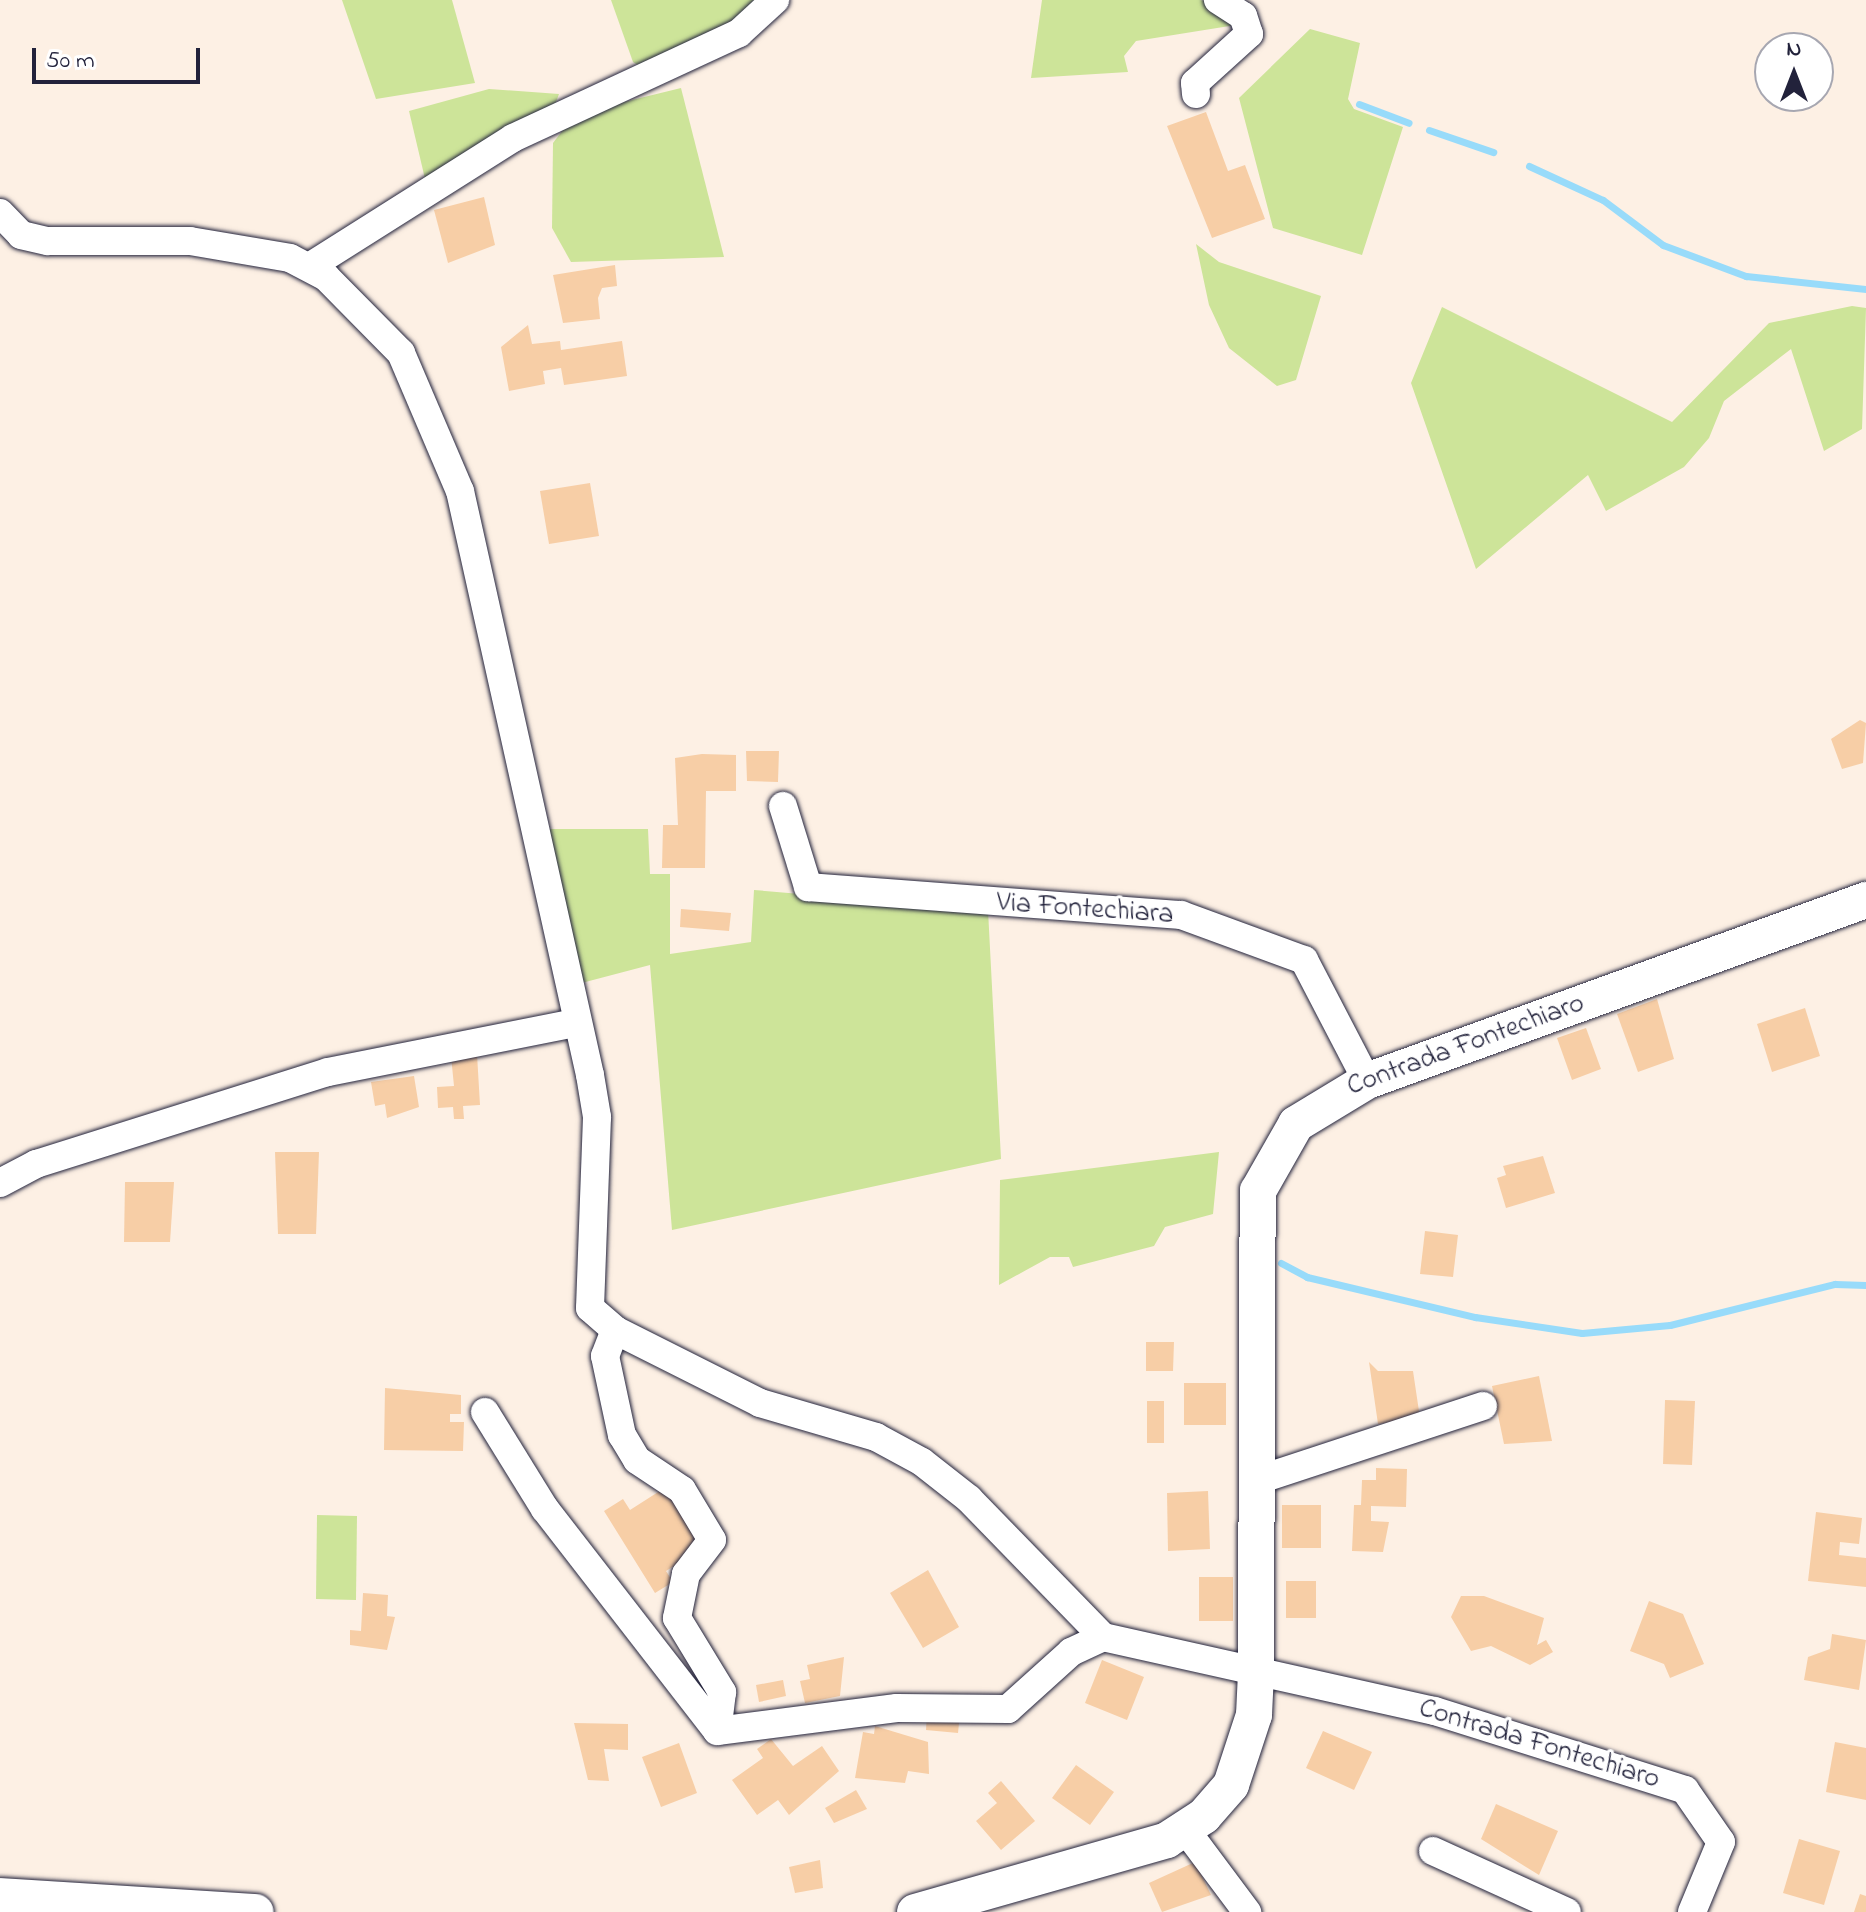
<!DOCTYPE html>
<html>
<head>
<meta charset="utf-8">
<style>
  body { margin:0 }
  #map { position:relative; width:1866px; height:1912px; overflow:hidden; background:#fdf0e4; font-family:"Indie Flower",sans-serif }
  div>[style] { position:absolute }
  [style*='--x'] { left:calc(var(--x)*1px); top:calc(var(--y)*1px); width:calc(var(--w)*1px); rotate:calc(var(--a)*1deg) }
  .green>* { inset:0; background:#cde499 }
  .stream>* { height:7px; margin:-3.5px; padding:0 3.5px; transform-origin:3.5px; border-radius:3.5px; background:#98dbfa }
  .building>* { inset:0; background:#f7cea6 }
  .roads { filter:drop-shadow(0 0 2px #22223b) drop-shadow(0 0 2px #22223b) }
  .minor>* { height:28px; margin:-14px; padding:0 14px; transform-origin:14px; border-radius:14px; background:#fff }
  .major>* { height:36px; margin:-18px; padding:0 18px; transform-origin:18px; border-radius:18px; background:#fff }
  span { translate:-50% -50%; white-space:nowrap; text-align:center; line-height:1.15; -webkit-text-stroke:6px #fff; paint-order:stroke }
  .street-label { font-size:28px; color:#22223b }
  .north { position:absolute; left:1754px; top:32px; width:80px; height:80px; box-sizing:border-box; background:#fff; border:2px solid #a7a7b1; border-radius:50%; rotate:0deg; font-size:22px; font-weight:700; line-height:32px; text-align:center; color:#22223b }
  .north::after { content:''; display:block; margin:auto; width:28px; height:36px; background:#22223b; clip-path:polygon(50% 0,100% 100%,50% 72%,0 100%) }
  .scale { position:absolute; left:32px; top:48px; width:168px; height:36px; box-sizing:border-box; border:4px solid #22223b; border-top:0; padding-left:10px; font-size:24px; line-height:28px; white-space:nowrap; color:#22223b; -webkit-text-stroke:6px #fff; paint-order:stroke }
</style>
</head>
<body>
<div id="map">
  <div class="green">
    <i style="clip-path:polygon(342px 0,452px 0,475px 83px,376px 99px)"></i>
    <i style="clip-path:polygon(611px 0,762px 0,740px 20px,644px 69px,633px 62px)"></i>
    <i style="clip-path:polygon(1042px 0,1200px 0,1219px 3px,1242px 24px,1136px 41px,1124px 56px,1128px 72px,1031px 78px)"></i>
    <i style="clip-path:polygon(1310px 29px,1360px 43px,1348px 99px,1354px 109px,1403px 127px,1362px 255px,1273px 228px,1239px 98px)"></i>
    <i style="clip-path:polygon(681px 88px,724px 257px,571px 262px,552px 228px,553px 143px,575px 114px)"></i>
    <i style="clip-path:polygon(489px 89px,559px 94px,553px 110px,426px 183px,409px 111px)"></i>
    <i style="clip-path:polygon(1196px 244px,1219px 262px,1321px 296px,1296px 380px,1277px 386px,1229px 348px,1209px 305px)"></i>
    <i style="clip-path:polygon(1852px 306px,1866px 308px,1862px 429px,1824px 451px,1791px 349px,1724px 401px,1709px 438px,1684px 467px,1606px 511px,1588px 475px,1476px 569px,1411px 383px,1442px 307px,1672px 422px,1769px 323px)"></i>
    <i style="clip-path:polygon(541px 829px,648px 829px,650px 874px,670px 874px,670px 954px,751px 942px,754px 890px,988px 910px,1001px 1159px,672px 1230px,650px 965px,574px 985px)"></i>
    <i style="clip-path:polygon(1219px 1152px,1213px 1214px,1165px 1227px,1154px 1246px,1073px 1267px,1069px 1257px,1050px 1257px,999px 1285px,1000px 1180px)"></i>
    <i style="clip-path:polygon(317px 1515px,357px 1516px,356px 1600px,316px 1599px)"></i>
  </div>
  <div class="stream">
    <i style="--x:1359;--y:104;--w:53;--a:20.8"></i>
    <i style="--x:1429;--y:130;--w:68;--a:19"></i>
    <i style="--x:1529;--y:166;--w:81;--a:24.7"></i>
    <i style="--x:1603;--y:200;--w:75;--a:36.9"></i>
    <i style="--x:1663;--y:245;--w:89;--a:20.5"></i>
    <i style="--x:1746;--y:276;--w:121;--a:6.2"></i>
    <i style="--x:1281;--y:1263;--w:30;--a:28"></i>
    <i style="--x:1307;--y:1277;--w:173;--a:13.4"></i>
    <i style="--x:1475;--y:1317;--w:108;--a:8.5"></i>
    <i style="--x:1582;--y:1333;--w:88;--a:-5.2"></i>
    <i style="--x:1670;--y:1325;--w:170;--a:-14"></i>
    <i style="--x:1835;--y:1284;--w:31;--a:2"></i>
  </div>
  <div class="building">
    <i style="clip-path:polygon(1206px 112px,1228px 171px,1245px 165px,1265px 219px,1212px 238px,1167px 126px)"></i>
    <i style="clip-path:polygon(484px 197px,495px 245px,448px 263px,434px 210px)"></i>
    <i style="clip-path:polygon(615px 265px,617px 286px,602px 288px,598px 298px,600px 319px,563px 323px,553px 275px)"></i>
    <i style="clip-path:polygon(528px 325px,532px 344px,560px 341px,561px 350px,622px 341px,627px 376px,564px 385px,561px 368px,543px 371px,545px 384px,509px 391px,501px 347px)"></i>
    <i style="clip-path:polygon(590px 483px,599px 536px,549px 544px,540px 491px)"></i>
    <i style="clip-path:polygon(1860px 720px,1866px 723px,1863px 763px,1842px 769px,1831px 739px)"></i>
    <i style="clip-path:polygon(746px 751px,779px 751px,778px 782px,747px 781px)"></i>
    <i style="clip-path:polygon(702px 754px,736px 755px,736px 791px,706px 791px,705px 868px,662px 868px,663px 825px,678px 825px,675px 758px)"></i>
    <i style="clip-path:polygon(681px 909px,731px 913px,729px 931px,680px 927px)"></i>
    <i style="clip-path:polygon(1657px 999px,1674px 1059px,1638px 1072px,1617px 1014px)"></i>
    <i style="clip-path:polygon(1805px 1008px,1820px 1056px,1772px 1072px,1757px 1024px)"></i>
    <i style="clip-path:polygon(1586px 1028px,1601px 1069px,1572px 1080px,1557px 1038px)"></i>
    <i style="clip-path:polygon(477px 1054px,480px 1105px,463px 1106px,464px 1119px,454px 1119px,453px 1107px,438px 1108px,437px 1087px,454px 1086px,451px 1056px)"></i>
    <i style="clip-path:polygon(414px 1076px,419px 1107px,387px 1118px,385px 1104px,375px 1106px,371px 1082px)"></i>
    <i style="clip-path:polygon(275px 1152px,319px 1152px,316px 1234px,278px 1234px)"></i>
    <i style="clip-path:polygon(1543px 1156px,1555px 1193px,1506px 1208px,1497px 1178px,1506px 1175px,1503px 1166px)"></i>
    <i style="clip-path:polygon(125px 1182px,174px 1182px,170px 1242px,124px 1242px)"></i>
    <i style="clip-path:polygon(1425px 1231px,1458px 1235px,1453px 1277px,1420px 1274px)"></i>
    <i style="clip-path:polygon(1146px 1342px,1174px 1342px,1173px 1371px,1146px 1371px)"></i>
    <i style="clip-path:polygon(1369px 1362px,1378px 1371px,1413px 1371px,1420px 1418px,1378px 1424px)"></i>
    <i style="clip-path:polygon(1539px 1376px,1552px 1441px,1504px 1444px,1492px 1386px)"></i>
    <i style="clip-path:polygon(1184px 1383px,1226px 1383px,1226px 1425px,1184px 1425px)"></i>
    <i style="clip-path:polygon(385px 1388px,461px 1395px,461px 1414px,450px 1414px,450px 1422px,464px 1422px,463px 1451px,384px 1450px)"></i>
    <i style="clip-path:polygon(1665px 1400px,1695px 1401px,1692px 1465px,1663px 1464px)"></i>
    <i style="clip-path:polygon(1147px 1401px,1164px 1401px,1164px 1443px,1147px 1443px)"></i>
    <i style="clip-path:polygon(1376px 1468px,1407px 1469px,1406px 1507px,1371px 1506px,1371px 1521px,1389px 1522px,1383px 1552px,1352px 1551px,1354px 1505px,1361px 1505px,1362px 1480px,1376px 1480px)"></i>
    <i style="clip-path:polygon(666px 1487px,704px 1547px,666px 1571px,673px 1582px,655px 1593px,604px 1511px,623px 1499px,630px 1510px)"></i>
    <i style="clip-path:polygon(1208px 1491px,1210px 1549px,1168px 1551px,1167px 1493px)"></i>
    <i style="clip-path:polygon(1282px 1505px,1321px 1505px,1321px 1548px,1282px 1548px)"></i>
    <i style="clip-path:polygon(1816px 1512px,1862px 1518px,1859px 1544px,1840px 1542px,1839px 1555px,1866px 1558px,1866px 1587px,1808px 1581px)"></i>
    <i style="clip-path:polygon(928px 1570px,959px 1627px,923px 1648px,890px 1593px)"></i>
    <i style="clip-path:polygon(1199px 1577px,1233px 1577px,1233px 1621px,1199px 1621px)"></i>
    <i style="clip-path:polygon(1286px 1581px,1316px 1581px,1316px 1618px,1286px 1618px)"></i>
    <i style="clip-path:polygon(363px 1593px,388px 1595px,387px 1616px,395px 1617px,387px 1650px,350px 1645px,350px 1630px,361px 1631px)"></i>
    <i style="clip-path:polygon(1461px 1596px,1484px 1596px,1544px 1618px,1537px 1645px,1546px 1640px,1553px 1652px,1530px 1665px,1491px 1646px,1471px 1651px,1451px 1617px)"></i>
    <i style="clip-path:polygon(1649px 1601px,1683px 1614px,1704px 1664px,1670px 1678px,1664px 1664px,1630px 1651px)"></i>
    <i style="clip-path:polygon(1832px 1634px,1866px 1640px,1859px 1690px,1804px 1680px,1808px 1657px,1830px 1649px)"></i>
    <i style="clip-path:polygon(844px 1657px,840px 1696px,805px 1703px,800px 1681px,810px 1679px,807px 1665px)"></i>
    <i style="clip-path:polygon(1102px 1660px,1144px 1677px,1127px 1720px,1085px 1703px)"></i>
    <i style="clip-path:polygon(783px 1680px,786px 1696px,759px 1702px,756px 1685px)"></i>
    <i style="clip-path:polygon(927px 1711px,960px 1714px,958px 1733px,926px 1730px)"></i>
    <i style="clip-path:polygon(574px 1723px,628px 1724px,628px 1750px,604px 1749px,609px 1781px,588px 1780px)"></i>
    <i style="clip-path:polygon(875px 1726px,928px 1742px,929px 1774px,908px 1771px,905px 1783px,855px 1778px,863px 1732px,874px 1734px)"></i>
    <i style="clip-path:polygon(1323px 1731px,1372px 1752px,1354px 1790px,1306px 1768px)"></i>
    <i style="clip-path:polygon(771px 1739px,793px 1766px,822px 1746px,839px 1771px,789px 1815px,778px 1800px,757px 1815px,732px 1780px,763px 1758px,757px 1749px)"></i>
    <i style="clip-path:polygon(1835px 1742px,1866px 1748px,1866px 1800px,1826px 1792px)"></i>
    <i style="clip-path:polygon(679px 1743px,697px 1793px,661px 1807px,642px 1757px)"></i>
    <i style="clip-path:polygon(1076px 1765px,1114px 1792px,1090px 1825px,1052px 1798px)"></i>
    <i style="clip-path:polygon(1001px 1781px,1035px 1821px,1001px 1850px,976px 1821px,997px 1803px,988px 1793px)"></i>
    <i style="clip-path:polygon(856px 1790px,867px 1809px,834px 1823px,825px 1808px)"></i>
    <i style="clip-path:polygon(1496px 1804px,1558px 1831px,1539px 1875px,1481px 1839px)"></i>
    <i style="clip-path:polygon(1799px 1839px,1840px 1851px,1824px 1905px,1783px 1893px)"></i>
    <i style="clip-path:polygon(820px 1860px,823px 1888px,795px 1893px,789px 1867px)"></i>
    <i style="clip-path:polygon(1195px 1862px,1211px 1895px,1162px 1912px,1149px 1883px)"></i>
    <i style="clip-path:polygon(1860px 1894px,1866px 1896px,1866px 1912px,1854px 1912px)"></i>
  </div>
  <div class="roads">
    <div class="minor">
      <i style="--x:1196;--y:94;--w:11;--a:-95"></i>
      <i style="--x:1195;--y:83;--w:73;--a:-42.2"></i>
      <i style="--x:1249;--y:34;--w:19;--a:-108"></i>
      <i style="--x:1243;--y:16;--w:30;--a:-147"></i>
      <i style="--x:0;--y:213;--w:30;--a:46"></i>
      <i style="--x:21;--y:235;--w:28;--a:13"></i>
      <i style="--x:48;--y:241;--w:142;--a:0"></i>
      <i style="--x:190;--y:241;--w:101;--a:9.6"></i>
      <i style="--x:290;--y:258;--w:41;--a:27.8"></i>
      <i style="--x:326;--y:277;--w:107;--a:45.4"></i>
      <i style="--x:401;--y:353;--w:150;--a:66.9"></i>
      <i style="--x:460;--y:491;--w:598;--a:77.45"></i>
      <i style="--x:590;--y:1075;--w:43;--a:80.5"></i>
      <i style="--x:597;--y:1117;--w:191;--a:92.1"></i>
      <i style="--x:590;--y:1308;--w:33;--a:41"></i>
      <i style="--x:615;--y:1330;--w:162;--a:26.7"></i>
      <i style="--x:760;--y:1403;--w:121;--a:16.3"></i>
      <i style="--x:876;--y:1437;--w:52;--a:28.5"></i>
      <i style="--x:922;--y:1462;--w:60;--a:38.2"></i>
      <i style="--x:969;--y:1499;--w:192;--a:45.8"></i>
      <i style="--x:309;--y:267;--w:241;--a:-32.3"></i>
      <i style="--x:513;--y:138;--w:249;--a:-24.9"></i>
      <i style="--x:739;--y:33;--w:49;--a:-42.5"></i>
      <i style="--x:783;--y:806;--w:85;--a:72.8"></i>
      <i style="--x:808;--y:887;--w:374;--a:4.3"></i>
      <i style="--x:1181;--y:915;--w:131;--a:20.1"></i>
      <i style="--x:1304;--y:960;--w:136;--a:62.5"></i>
      <i style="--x:0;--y:1183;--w:41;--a:-27.8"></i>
      <i style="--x:36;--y:1164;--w:306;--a:-17.5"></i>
      <i style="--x:328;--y:1072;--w:252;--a:-11.2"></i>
      <i style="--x:615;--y:1330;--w:28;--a:111"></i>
      <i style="--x:605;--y:1356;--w:81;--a:77.9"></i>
      <i style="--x:622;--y:1435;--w:29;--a:59"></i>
      <i style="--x:637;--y:1460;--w:54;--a:33.7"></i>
      <i style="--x:682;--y:1490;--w:58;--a:59"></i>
      <i style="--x:712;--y:1540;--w:43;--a:127.4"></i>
      <i style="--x:686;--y:1574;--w:45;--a:101.6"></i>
      <i style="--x:677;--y:1618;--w:87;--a:58.7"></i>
      <i style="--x:722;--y:1692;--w:39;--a:97"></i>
      <i style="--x:485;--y:1412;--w:114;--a:58.3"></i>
      <i style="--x:545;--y:1509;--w:281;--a:52.2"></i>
      <i style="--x:717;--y:1731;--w:181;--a:-7.3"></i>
      <i style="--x:897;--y:1708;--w:111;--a:0.5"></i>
      <i style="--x:1008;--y:1709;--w:85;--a:-42.1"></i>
      <i style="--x:1071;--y:1652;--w:35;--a:-25"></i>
      <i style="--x:1103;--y:1637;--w:340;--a:12.6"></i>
      <i style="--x:1435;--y:1711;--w:262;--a:17.5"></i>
      <i style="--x:1685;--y:1790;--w:63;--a:55.3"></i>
      <i style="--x:1721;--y:1842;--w:76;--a:112.5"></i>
      <i style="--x:1255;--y:1481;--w:240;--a:-18.2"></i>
      <i style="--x:1185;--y:1829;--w:104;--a:53.2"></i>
      <i style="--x:1433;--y:1851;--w:147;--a:24.5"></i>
    </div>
    <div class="major">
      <i style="--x:0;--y:1896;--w:256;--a:3.6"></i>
      <i style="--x:915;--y:1912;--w:262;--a:-15.9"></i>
      <i style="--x:1167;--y:1840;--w:44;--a:-33"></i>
      <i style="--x:1204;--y:1816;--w:41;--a:-48.9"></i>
      <i style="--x:1231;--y:1785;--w:74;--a:-71.8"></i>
      <i style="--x:1254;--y:1715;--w:43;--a:-87.3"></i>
      <i style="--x:1256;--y:1672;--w:481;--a:-89.8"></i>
      <i style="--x:1258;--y:1191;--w:77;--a:-60.4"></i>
      <i style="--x:1296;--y:1124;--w:83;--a:-31.2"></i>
      <i style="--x:1367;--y:1081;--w:531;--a:-19.94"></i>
    </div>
  </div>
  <div class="street-label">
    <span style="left:1085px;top:910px;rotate:4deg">Via Fontechiara</span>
    <span style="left:1466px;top:1046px;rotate:-20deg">Contrada Fontechiaro</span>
    <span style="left:1539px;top:1745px;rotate:17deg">Contrada Fontechiaro</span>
  </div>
  <div class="north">N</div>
  <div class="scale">50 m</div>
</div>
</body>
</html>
